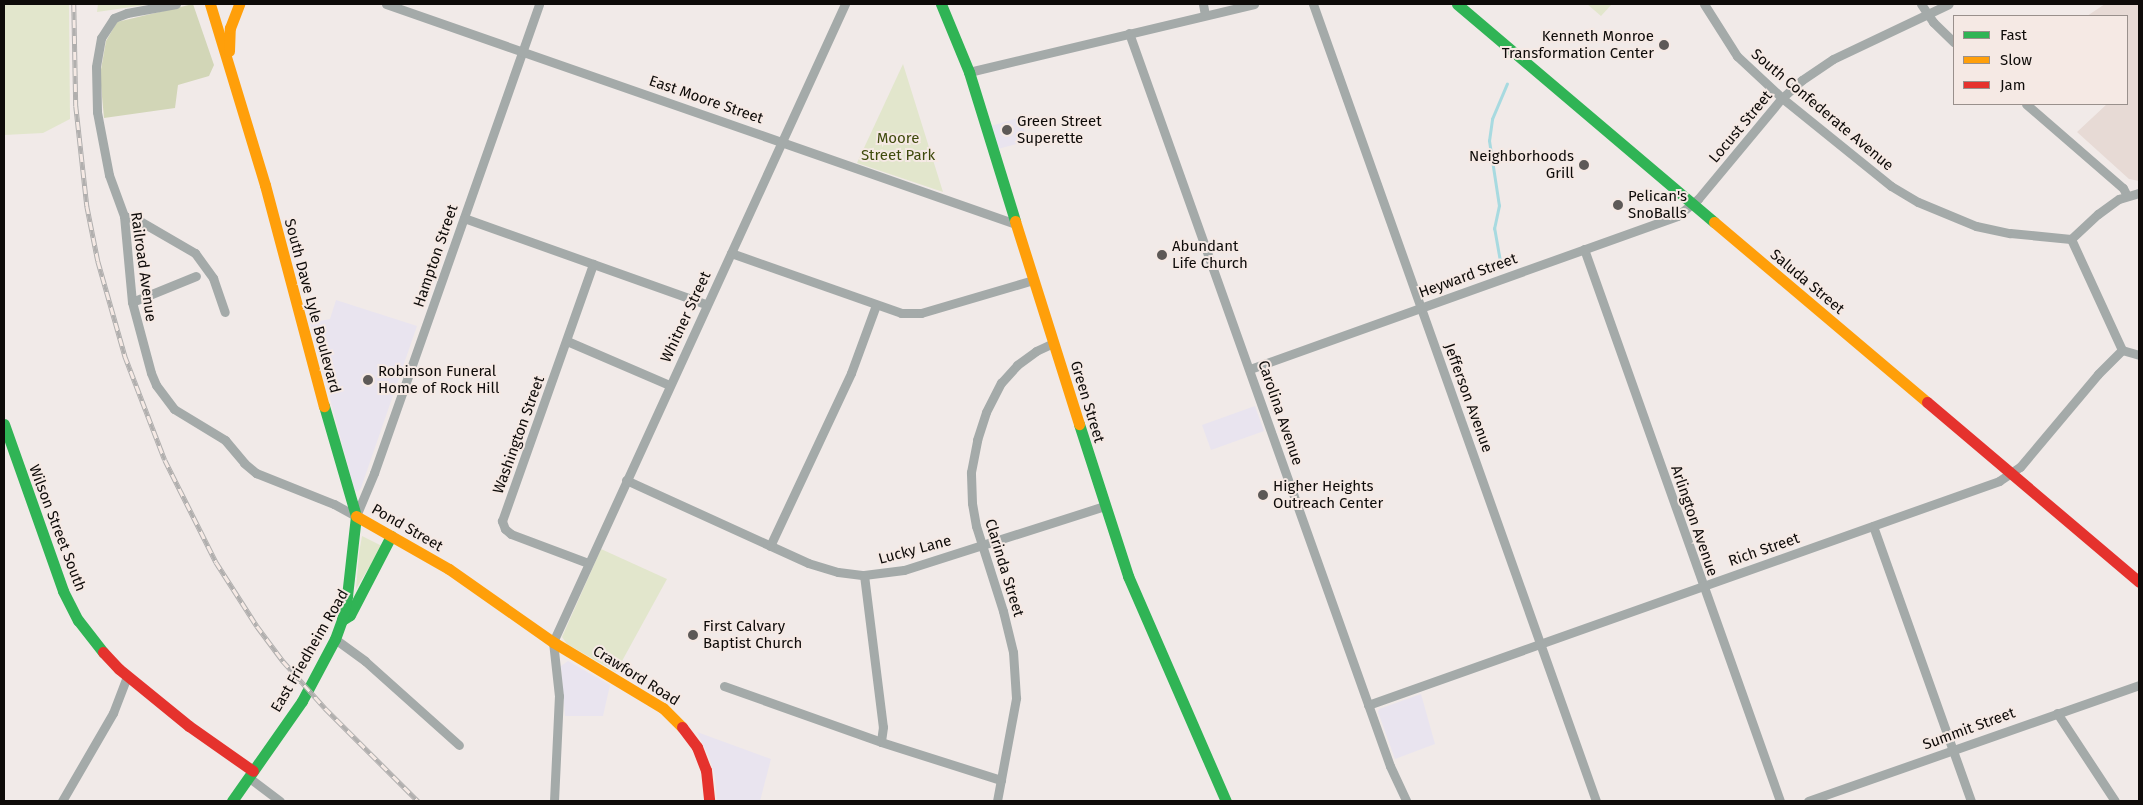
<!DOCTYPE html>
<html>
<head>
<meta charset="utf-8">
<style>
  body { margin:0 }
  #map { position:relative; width:2143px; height:805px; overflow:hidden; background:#f1eae8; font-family:"Fira Sans",sans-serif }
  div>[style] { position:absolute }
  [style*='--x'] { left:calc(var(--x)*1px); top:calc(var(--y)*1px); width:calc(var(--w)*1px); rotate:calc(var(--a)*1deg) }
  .commercial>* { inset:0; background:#e9e4ef }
  .built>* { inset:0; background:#e7dad5 }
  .green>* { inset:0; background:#e2e6cc }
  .forest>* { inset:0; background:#d2d6b7 }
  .stream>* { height:2.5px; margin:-1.25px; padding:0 1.25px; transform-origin:1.25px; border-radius:1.25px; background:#a8dae0 }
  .street>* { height:9px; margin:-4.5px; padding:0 4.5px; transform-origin:4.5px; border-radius:4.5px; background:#a4aaa9 }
  .fast>* { height:11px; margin:-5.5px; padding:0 5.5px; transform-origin:5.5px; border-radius:5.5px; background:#30b455 }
  .slow>* { height:11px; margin:-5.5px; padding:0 5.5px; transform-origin:5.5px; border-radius:5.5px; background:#ff9f0a }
  .jam>* { height:11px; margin:-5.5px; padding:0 5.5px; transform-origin:5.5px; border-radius:5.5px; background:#e5322d }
  .rail>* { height:4.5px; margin-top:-2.25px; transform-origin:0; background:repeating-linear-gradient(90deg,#f5e9e4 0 8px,#b1afae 0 16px); box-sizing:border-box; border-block:1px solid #b1afae }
  .dots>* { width:14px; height:14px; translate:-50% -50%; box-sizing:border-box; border:2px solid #f5e9e4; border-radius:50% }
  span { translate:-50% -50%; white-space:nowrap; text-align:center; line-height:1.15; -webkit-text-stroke:4px #f5e9e4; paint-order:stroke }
  .poi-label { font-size:15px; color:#0e0b09 }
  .right { translate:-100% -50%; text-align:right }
  .left { translate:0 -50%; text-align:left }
  .street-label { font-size:15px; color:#0e0b09 }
  .park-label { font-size:15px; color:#3f4a0c }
  .frame { position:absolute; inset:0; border:5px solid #0e0b09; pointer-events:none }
  .legend { position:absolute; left:1953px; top:15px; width:175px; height:90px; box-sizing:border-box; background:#f5e9e4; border:1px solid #99908c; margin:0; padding:6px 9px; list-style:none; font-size:15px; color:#0e0b09 }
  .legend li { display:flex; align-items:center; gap:10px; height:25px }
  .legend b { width:25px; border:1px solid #99908c }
</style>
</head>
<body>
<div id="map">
  <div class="commercial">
    <i style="clip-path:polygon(1021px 117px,1027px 141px,998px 149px,991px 126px)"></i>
    <i style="clip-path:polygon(336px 300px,417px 326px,361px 488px,357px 492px,354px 489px,310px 323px,330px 319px)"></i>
    <i style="clip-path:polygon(1255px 406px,1264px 431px,1211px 450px,1202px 425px)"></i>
    <i style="clip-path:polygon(568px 661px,610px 685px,603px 716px,565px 716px,561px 666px)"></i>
    <i style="clip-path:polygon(1421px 694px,1435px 744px,1395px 759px,1378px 712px,1379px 709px)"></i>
    <i style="clip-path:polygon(697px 732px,771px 759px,760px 801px,717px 801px,715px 776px,709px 757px)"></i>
  </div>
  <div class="built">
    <i style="clip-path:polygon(2105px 4px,2139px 4px,2139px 181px,2129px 179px,2077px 132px,2107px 104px,2127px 104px,2127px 16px,2087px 16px)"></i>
  </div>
  <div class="green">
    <i style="clip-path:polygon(4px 4px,69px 4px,70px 119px,43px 133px,4px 135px)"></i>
    <i style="clip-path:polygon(98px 4px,152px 4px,97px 12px)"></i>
    <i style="clip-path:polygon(1587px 4px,1612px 4px,1601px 16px)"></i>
    <i style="clip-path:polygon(903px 64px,943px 192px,857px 163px)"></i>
    <i style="clip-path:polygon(362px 536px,382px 546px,356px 589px,359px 553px)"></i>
    <i style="clip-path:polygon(601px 549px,667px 579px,616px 672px,567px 644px,562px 637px)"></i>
  </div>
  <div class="forest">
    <i style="clip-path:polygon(193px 4px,214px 65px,209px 76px,178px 85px,175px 108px,104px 118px,100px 75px,106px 41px,117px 22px)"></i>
  </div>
  <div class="stream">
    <i style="--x:1501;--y:267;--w:39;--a:-100"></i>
    <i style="--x:1494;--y:229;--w:24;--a:-78"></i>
    <i style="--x:1499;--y:206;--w:66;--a:-98.7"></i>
    <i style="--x:1489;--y:141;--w:22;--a:-82"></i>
    <i style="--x:1492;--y:119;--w:38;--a:-67"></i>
  </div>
  <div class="street">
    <i style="--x:176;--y:4;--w:50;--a:169.6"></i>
    <i style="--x:127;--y:13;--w:14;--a:159"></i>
    <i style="--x:114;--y:18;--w:24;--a:123"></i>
    <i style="--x:101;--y:38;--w:29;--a:100"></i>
    <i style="--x:96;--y:67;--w:45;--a:88.7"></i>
    <i style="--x:97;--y:112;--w:64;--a:79.2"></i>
    <i style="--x:109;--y:175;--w:44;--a:69.9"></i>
    <i style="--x:124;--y:216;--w:86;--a:84.7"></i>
    <i style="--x:132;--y:302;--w:73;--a:75"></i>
    <i style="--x:151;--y:373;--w:13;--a:67"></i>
    <i style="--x:156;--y:385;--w:30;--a:53"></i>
    <i style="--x:174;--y:409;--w:60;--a:31.3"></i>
    <i style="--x:225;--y:440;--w:30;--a:50"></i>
    <i style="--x:244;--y:463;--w:16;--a:40"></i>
    <i style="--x:256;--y:473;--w:84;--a:21.7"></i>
    <i style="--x:334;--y:504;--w:25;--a:29"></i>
    <i style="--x:356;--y:516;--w:47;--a:-67.3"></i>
    <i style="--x:374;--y:473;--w:497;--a:-70.6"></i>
    <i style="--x:386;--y:4;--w:667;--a:19.25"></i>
    <i style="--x:1203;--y:4;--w:11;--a:80"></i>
    <i style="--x:1313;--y:4;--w:846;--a:70.45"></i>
    <i style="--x:1704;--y:4;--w:62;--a:57.6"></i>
    <i style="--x:1737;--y:56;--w:62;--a:43"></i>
    <i style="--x:1782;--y:98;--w:140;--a:38.9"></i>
    <i style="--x:1891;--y:186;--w:31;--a:31"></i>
    <i style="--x:1918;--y:202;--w:63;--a:22.5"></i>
    <i style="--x:1976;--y:226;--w:35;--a:12"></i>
    <i style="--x:2010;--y:233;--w:61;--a:5.6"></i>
    <i style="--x:1921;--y:4;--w:22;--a:56"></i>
    <i style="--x:1933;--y:22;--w:29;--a:44"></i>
    <i style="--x:1129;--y:33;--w:778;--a:70.4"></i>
    <i style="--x:1390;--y:766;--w:38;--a:65"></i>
    <i style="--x:969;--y:72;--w:293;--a:-13.4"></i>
    <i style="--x:2026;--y:104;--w:128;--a:40.9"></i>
    <i style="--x:2123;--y:188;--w:9;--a:63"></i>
    <i style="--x:124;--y:216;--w:15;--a:16"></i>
    <i style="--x:138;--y:220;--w:66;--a:30.1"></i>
    <i style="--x:195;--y:253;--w:31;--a:54"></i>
    <i style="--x:213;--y:278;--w:36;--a:71"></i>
    <i style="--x:464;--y:218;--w:257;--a:19.6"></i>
    <i style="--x:2071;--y:239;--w:122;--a:65.3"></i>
    <i style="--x:2122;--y:350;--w:18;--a:16"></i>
    <i style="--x:2071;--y:239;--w:37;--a:-43"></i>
    <i style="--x:2098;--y:214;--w:26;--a:-36"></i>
    <i style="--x:2119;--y:199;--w:21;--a:-17"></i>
    <i style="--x:1584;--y:249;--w:586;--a:70.45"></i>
    <i style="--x:731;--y:253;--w:180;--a:19.4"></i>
    <i style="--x:901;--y:313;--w:20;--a:0"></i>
    <i style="--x:921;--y:313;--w:117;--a:-16.4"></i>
    <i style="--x:132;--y:302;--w:69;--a:-22.1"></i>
    <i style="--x:567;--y:341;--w:111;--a:23.3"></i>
    <i style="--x:1250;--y:369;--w:454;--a:-19.7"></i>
    <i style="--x:1677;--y:216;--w:27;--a:-39"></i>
    <i style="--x:1698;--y:199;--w:131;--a:-50.3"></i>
    <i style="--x:1782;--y:98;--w:27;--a:-42"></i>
    <i style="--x:1802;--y:80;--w:37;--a:-34"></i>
    <i style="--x:1833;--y:59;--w:128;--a:-25.4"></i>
    <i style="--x:626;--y:480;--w:200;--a:24.5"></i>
    <i style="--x:808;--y:563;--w:31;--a:17"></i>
    <i style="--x:838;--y:572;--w:26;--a:7"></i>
    <i style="--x:864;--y:575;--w:40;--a:-7.1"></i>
    <i style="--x:904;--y:570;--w:210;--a:-17.7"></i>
    <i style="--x:1873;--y:526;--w:292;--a:70.4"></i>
    <i style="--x:770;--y:546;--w:191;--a:-64.9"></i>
    <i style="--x:851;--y:373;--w:72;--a:-69.8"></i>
    <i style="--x:588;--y:563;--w:82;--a:-159.4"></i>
    <i style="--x:511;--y:534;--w:8;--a:-140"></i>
    <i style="--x:505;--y:529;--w:9;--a:-111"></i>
    <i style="--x:502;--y:521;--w:273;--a:-70.5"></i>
    <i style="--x:864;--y:575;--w:153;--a:82.9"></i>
    <i style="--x:883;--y:727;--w:15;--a:98"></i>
    <i style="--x:335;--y:639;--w:37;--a:36"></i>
    <i style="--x:365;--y:661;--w:126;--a:41.8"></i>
    <i style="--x:724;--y:686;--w:167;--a:19.6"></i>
    <i style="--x:881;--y:742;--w:126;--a:17.6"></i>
    <i style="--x:1368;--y:705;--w:670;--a:-19.54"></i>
    <i style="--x:1999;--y:481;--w:25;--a:-34"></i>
    <i style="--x:2020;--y:467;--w:121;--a:-50"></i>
    <i style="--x:2098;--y:374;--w:34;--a:-45"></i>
    <i style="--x:2057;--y:713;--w:105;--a:56.6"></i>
    <i style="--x:248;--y:777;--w:40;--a:37"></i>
    <i style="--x:62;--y:801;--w:102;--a:-59.9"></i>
    <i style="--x:113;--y:713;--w:40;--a:-69"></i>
    <i style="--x:554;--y:801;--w:105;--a:-87.3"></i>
    <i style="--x:559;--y:696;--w:54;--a:-96.3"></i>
    <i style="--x:553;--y:642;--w:702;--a:-65.41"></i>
    <i style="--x:997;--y:801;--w:105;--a:-79.5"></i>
    <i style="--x:1016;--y:698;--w:46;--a:-93.7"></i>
    <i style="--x:1013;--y:652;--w:42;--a:-103.7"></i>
    <i style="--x:1003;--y:611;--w:89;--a:-107.6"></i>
    <i style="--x:976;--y:526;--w:23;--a:-100"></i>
    <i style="--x:972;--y:503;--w:31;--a:-92"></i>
    <i style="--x:971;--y:472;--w:33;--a:-79"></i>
    <i style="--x:977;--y:440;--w:29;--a:-72"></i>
    <i style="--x:986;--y:412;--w:33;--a:-63"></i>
    <i style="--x:1001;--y:383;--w:24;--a:-48"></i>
    <i style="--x:1017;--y:365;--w:24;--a:-36"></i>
    <i style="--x:1036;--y:351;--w:19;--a:-25"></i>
    <i style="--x:1808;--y:801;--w:351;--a:-19.3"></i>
  </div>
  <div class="fast">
    <i style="--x:941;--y:4;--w:74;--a:67.6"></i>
    <i style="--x:969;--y:72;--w:156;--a:72.8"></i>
    <i style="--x:1457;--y:4;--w:337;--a:40.3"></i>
    <i style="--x:4;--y:424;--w:177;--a:70.5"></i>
    <i style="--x:63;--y:591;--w:33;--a:63"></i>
    <i style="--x:78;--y:620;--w:41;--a:52"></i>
    <i style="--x:1079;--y:424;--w:160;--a:72.1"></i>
    <i style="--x:1128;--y:576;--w:245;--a:66.5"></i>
    <i style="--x:342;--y:620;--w:9;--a:-32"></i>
    <i style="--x:350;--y:615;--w:89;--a:-62.6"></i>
    <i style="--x:232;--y:801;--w:122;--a:-55"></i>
    <i style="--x:302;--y:701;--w:70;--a:-62"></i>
    <i style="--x:335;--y:639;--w:20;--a:-70"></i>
    <i style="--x:342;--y:620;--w:25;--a:-78"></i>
    <i style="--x:347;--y:596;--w:81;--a:-83.6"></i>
    <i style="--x:356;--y:516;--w:115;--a:-106.2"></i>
  </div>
  <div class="slow">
    <i style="--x:210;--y:4;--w:189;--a:73.1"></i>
    <i style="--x:265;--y:185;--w:229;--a:75.1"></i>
    <i style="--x:229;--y:51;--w:23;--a:-88"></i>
    <i style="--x:230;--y:28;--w:26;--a:-69"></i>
    <i style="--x:1015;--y:221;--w:213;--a:72.5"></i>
    <i style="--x:1714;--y:222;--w:279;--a:40.2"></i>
    <i style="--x:356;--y:516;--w:107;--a:29.7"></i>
    <i style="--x:449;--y:569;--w:127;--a:35.1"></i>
    <i style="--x:553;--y:642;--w:128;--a:31"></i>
    <i style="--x:663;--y:708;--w:27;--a:45"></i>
  </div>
  <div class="jam">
    <i style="--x:1927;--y:402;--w:278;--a:40.3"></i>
    <i style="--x:103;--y:652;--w:23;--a:47"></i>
    <i style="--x:119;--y:669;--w:90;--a:39.2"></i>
    <i style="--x:189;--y:726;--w:78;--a:35.1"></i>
    <i style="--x:682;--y:727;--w:25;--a:53"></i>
    <i style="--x:697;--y:747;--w:25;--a:69"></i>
    <i style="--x:706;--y:770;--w:31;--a:84"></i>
  </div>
  <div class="rail">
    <i style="--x:74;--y:4;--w:102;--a:88.9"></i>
    <i style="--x:76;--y:106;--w:101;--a:83.7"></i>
    <i style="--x:87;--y:206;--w:56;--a:78.7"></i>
    <i style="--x:98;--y:261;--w:99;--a:74.1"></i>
    <i style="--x:125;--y:356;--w:111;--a:69"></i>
    <i style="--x:165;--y:460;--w:114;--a:63.4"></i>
    <i style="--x:216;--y:562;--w:76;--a:57.4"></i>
    <i style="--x:257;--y:626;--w:44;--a:53.4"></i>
    <i style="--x:283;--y:661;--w:63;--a:48.2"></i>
    <i style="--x:325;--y:708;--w:132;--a:45"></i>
  </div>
  <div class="dots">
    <i style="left:1664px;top:45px;background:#5d5957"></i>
    <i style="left:1007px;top:130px;background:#5d5957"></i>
    <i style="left:1584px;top:165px;background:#5d5957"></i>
    <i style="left:1618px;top:205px;background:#5d5957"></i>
    <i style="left:1162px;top:255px;background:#5d5957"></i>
    <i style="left:368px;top:380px;background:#5d5957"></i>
    <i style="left:1263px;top:495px;background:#5d5957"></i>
    <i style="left:693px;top:635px;background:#5d5957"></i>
  </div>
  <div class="poi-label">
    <span class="right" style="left:1654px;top:45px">Kenneth Monroe<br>Transformation Center</span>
    <span class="left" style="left:1017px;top:130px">Green Street<br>Superette</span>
    <span class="right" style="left:1574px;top:165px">Neighborhoods<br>Grill</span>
    <span class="left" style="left:1628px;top:205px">Pelican's<br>SnoBalls</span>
    <span class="left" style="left:1172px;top:255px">Abundant<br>Life Church</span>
    <span class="left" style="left:378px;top:380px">Robinson Funeral<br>Home of Rock Hill</span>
    <span class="left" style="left:1273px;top:495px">Higher Heights<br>Outreach Center</span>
    <span class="left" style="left:703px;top:635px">First Calvary<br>Baptist Church</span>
  </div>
  <div class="street-label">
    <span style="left:706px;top:100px;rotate:19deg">East Moore Street</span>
    <span style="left:1822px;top:110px;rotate:40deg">South Confederate Avenue</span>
    <span style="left:1741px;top:127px;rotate:-50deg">Locust Street</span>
    <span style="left:436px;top:256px;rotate:-71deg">Hampton Street</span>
    <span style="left:143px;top:267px;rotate:82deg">Railroad Avenue</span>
    <span style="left:1468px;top:276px;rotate:-20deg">Heyward Street</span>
    <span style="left:1807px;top:282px;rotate:40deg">Saluda Street</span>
    <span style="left:312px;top:306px;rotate:75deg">South Dave Lyle Boulevard</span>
    <span style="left:686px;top:317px;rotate:-65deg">Whitner Street</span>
    <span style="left:1468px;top:398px;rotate:70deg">Jefferson Avenue</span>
    <span style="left:1087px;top:402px;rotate:73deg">Green Street</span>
    <span style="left:1280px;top:413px;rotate:71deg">Carolina Avenue</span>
    <span style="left:519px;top:435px;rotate:-70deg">Washington Street</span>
    <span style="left:1694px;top:521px;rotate:71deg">Arlington Avenue</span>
    <span style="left:57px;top:528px;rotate:69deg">Wilson Street South</span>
    <span style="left:407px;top:528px;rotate:30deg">Pond Street</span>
    <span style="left:915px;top:550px;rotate:-15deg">Lucky Lane</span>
    <span style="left:1764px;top:550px;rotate:-19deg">Rich Street</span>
    <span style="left:1004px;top:568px;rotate:73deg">Clarinda Street</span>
    <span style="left:310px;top:651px;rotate:-60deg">East Friedheim Road</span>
    <span style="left:636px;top:676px;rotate:32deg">Crawford Road</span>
    <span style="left:1969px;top:729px;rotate:-20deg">Summit Street</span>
  </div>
  <div class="park-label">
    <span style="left:898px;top:147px">Moore<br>Street Park</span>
  </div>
  <div class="frame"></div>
  <ul class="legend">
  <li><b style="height:6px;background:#30b455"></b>Fast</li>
  <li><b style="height:6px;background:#ff9f0a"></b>Slow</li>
  <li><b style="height:6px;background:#e5322d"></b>Jam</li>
  </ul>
</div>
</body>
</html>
